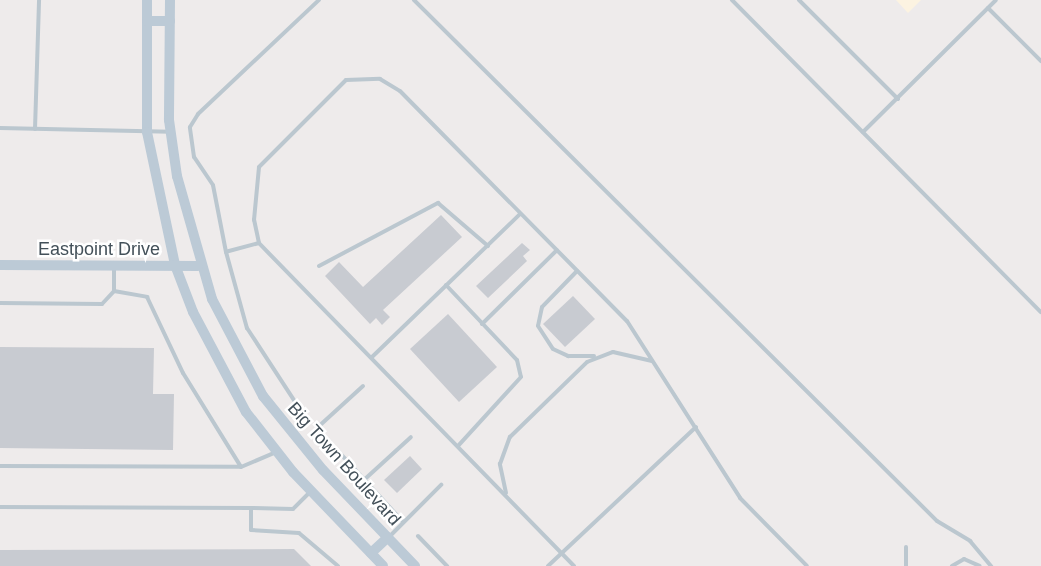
<!DOCTYPE html>
<html>
<head>
<meta charset="utf-8">
<style>
  body { margin:0 }
  #map { position:relative; width:1041px; height:566px; overflow:hidden; background:#eeebeb; font-family:Helvetica,sans-serif }
  div>[style] { position:absolute }
  [style*='--x'] { left:calc(var(--x)*1px); top:calc(var(--y)*1px); width:calc(var(--w)*1px); rotate:calc(var(--a)*1deg) }
  .commercial>* { inset:0; background:#fcf3e1 }
  .building>* { inset:0; background:#c8cbd1 }
  .lane>* { height:4px; margin:-2px; padding:0 2px; transform-origin:2px; border-radius:2px; background:#bbc7cf }
  .secondary>* { height:10px; margin:-5px; padding:0 5px; transform-origin:5px; border-radius:5px; background:#bccad6 }
  span { translate:-50% -50%; white-space:nowrap; text-align:center; line-height:1.15; -webkit-text-stroke:5px #fff; paint-order:stroke }
  .street-label { font-size:18px; color:#435059 }
</style>
</head>
<body>
<div id="map">
  <div class="commercial">
    <i style="clip-path:polygon(896px 0,921px 0,908px 13px)"></i>
  </div>
  <div class="building">
    <i style="clip-path:polygon(441px 215px,462px 237px,383px 310px,390px 317px,382px 325px,376px 318px,370px 324px,325px 276px,339px 262px,363px 287px)"></i>
    <i style="clip-path:polygon(522px 243px,530px 250px,523px 256px,527px 261px,488px 298px,476px 286px)"></i>
    <i style="clip-path:polygon(573px 296px,595px 319px,565px 347px,543px 324px)"></i>
    <i style="clip-path:polygon(448px 314px,497px 367px,459px 402px,410px 349px)"></i>
    <i style="clip-path:polygon(0 347px,154px 348px,153px 394px,174px 394px,173px 450px,0 448px)"></i>
    <i style="clip-path:polygon(410px 456px,422px 469px,397px 493px,384px 480px)"></i>
    <i style="clip-path:polygon(294px 549px,311px 566px,0 566px,0 550px)"></i>
  </div>
  <div class="lane">
    <i style="--x:414;--y:0;--w:738;--a:44.89"></i>
    <i style="--x:937;--y:521;--w:39;--a:31"></i>
    <i style="--x:970;--y:541;--w:33;--a:50"></i>
    <i style="--x:732;--y:0;--w:439;--a:45.3"></i>
    <i style="--x:799;--y:0;--w:140;--a:45"></i>
    <i style="--x:988;--y:8;--w:75;--a:45"></i>
    <i style="--x:0;--y:128;--w:170;--a:1.3"></i>
    <i style="--x:35;--y:129;--w:129;--a:-88.2"></i>
    <i style="--x:863;--y:132;--w:187;--a:-44.8"></i>
    <i style="--x:259;--y:243;--w:34;--a:165"></i>
    <i style="--x:226;--y:252;--w:68;--a:-101"></i>
    <i style="--x:213;--y:185;--w:34;--a:-124"></i>
    <i style="--x:194;--y:157;--w:30;--a:-98"></i>
    <i style="--x:190;--y:127;--w:15;--a:-58"></i>
    <i style="--x:198;--y:114;--w:166;--a:-43.3"></i>
    <i style="--x:226;--y:252;--w:79;--a:74.6"></i>
    <i style="--x:247;--y:328;--w:103;--a:56.9"></i>
    <i style="--x:114;--y:266;--w:25;--a:90"></i>
    <i style="--x:319;--y:266;--w:135;--a:-27.9"></i>
    <i style="--x:438;--y:203;--w:66;--a:40.7"></i>
    <i style="--x:577;--y:271;--w:50;--a:134.2"></i>
    <i style="--x:542;--y:307;--w:19;--a:102"></i>
    <i style="--x:538;--y:326;--w:27;--a:57"></i>
    <i style="--x:553;--y:349;--w:17;--a:25"></i>
    <i style="--x:568;--y:356;--w:26;--a:0"></i>
    <i style="--x:446;--y:285;--w:103;--a:46.6"></i>
    <i style="--x:517;--y:360;--w:17;--a:77"></i>
    <i style="--x:521;--y:377;--w:93;--a:132.4"></i>
    <i style="--x:0;--y:303;--w:102;--a:0.6"></i>
    <i style="--x:102;--y:304;--w:18;--a:-47"></i>
    <i style="--x:114;--y:291;--w:34;--a:10"></i>
    <i style="--x:147;--y:297;--w:84;--a:64.7"></i>
    <i style="--x:183;--y:373;--w:110;--a:58.3"></i>
    <i style="--x:241;--y:467;--w:38;--a:-23"></i>
    <i style="--x:482;--y:324;--w:105;--a:-44.6"></i>
    <i style="--x:372;--y:357;--w:206;--a:-44"></i>
    <i style="--x:363;--y:386;--w:62;--a:137.6"></i>
    <i style="--x:317;--y:428;--w:127;--a:47.5"></i>
    <i style="--x:0;--y:466;--w:241;--a:0.2"></i>
    <i style="--x:365;--y:479;--w:62;--a:-42.4"></i>
    <i style="--x:311;--y:491;--w:25;--a:135"></i>
    <i style="--x:293;--y:509;--w:42;--a:-178.6"></i>
    <i style="--x:251;--y:508;--w:22;--a:90"></i>
    <i style="--x:251;--y:530;--w:48;--a:3.6"></i>
    <i style="--x:299;--y:533;--w:51;--a:40.2"></i>
    <i style="--x:506;--y:493;--w:30;--a:-102"></i>
    <i style="--x:500;--y:464;--w:29;--a:-70"></i>
    <i style="--x:510;--y:437;--w:107;--a:-44.2"></i>
    <i style="--x:587;--y:362;--w:28;--a:-21"></i>
    <i style="--x:613;--y:352;--w:40;--a:13"></i>
    <i style="--x:0;--y:507;--w:251;--a:0.2"></i>
    <i style="--x:418;--y:536;--w:42;--a:46"></i>
    <i style="--x:389;--y:537;--w:74;--a:-45"></i>
    <i style="--x:548;--y:566;--w:203;--a:-43.2"></i>
    <i style="--x:574;--y:566;--w:451;--a:-134.3"></i>
    <i style="--x:259;--y:243;--w:24;--a:-102"></i>
    <i style="--x:254;--y:220;--w:53;--a:-84.6"></i>
    <i style="--x:259;--y:167;--w:123;--a:-45"></i>
    <i style="--x:346;--y:80;--w:34;--a:-2"></i>
    <i style="--x:380;--y:79;--w:23;--a:31"></i>
    <i style="--x:400;--y:91;--w:323;--a:45.4"></i>
    <i style="--x:627;--y:321;--w:210;--a:57.4"></i>
    <i style="--x:740;--y:498;--w:95;--a:45.4"></i>
    <i style="--x:906;--y:566;--w:19;--a:-90"></i>
    <i style="--x:952;--y:566;--w:14;--a:-30"></i>
    <i style="--x:964;--y:559;--w:17;--a:24"></i>
  </div>
  <div class="secondary">
    <i style="--x:147;--y:0;--w:132;--a:90"></i>
    <i style="--x:147;--y:132;--w:136;--a:78.1"></i>
    <i style="--x:175;--y:265;--w:50;--a:69"></i>
    <i style="--x:193;--y:312;--w:113;--a:62.1"></i>
    <i style="--x:246;--y:412;--w:76;--a:51.9"></i>
    <i style="--x:293;--y:472;--w:130;--a:46.2"></i>
    <i style="--x:170;--y:0;--w:120;--a:90.5"></i>
    <i style="--x:169;--y:120;--w:57;--a:81.9"></i>
    <i style="--x:177;--y:176;--w:128;--a:74.1"></i>
    <i style="--x:212;--y:299;--w:110;--a:62.3"></i>
    <i style="--x:263;--y:396;--w:95;--a:51"></i>
    <i style="--x:323;--y:470;--w:133;--a:46.2"></i>
    <i style="--x:147;--y:21;--w:23;--a:0"></i>
    <i style="--x:0;--y:265;--w:198;--a:0.3"></i>
    <i style="--x:371;--y:553;--w:23;--a:-43"></i>
  </div>
  <div class="street-label">
    <span style="left:99px;top:249px">Eastpoint Drive</span>
    <span style="left:344px;top:464px;rotate:48deg">Big Town Boulevard</span>
  </div>
</div>
</body>
</html>
